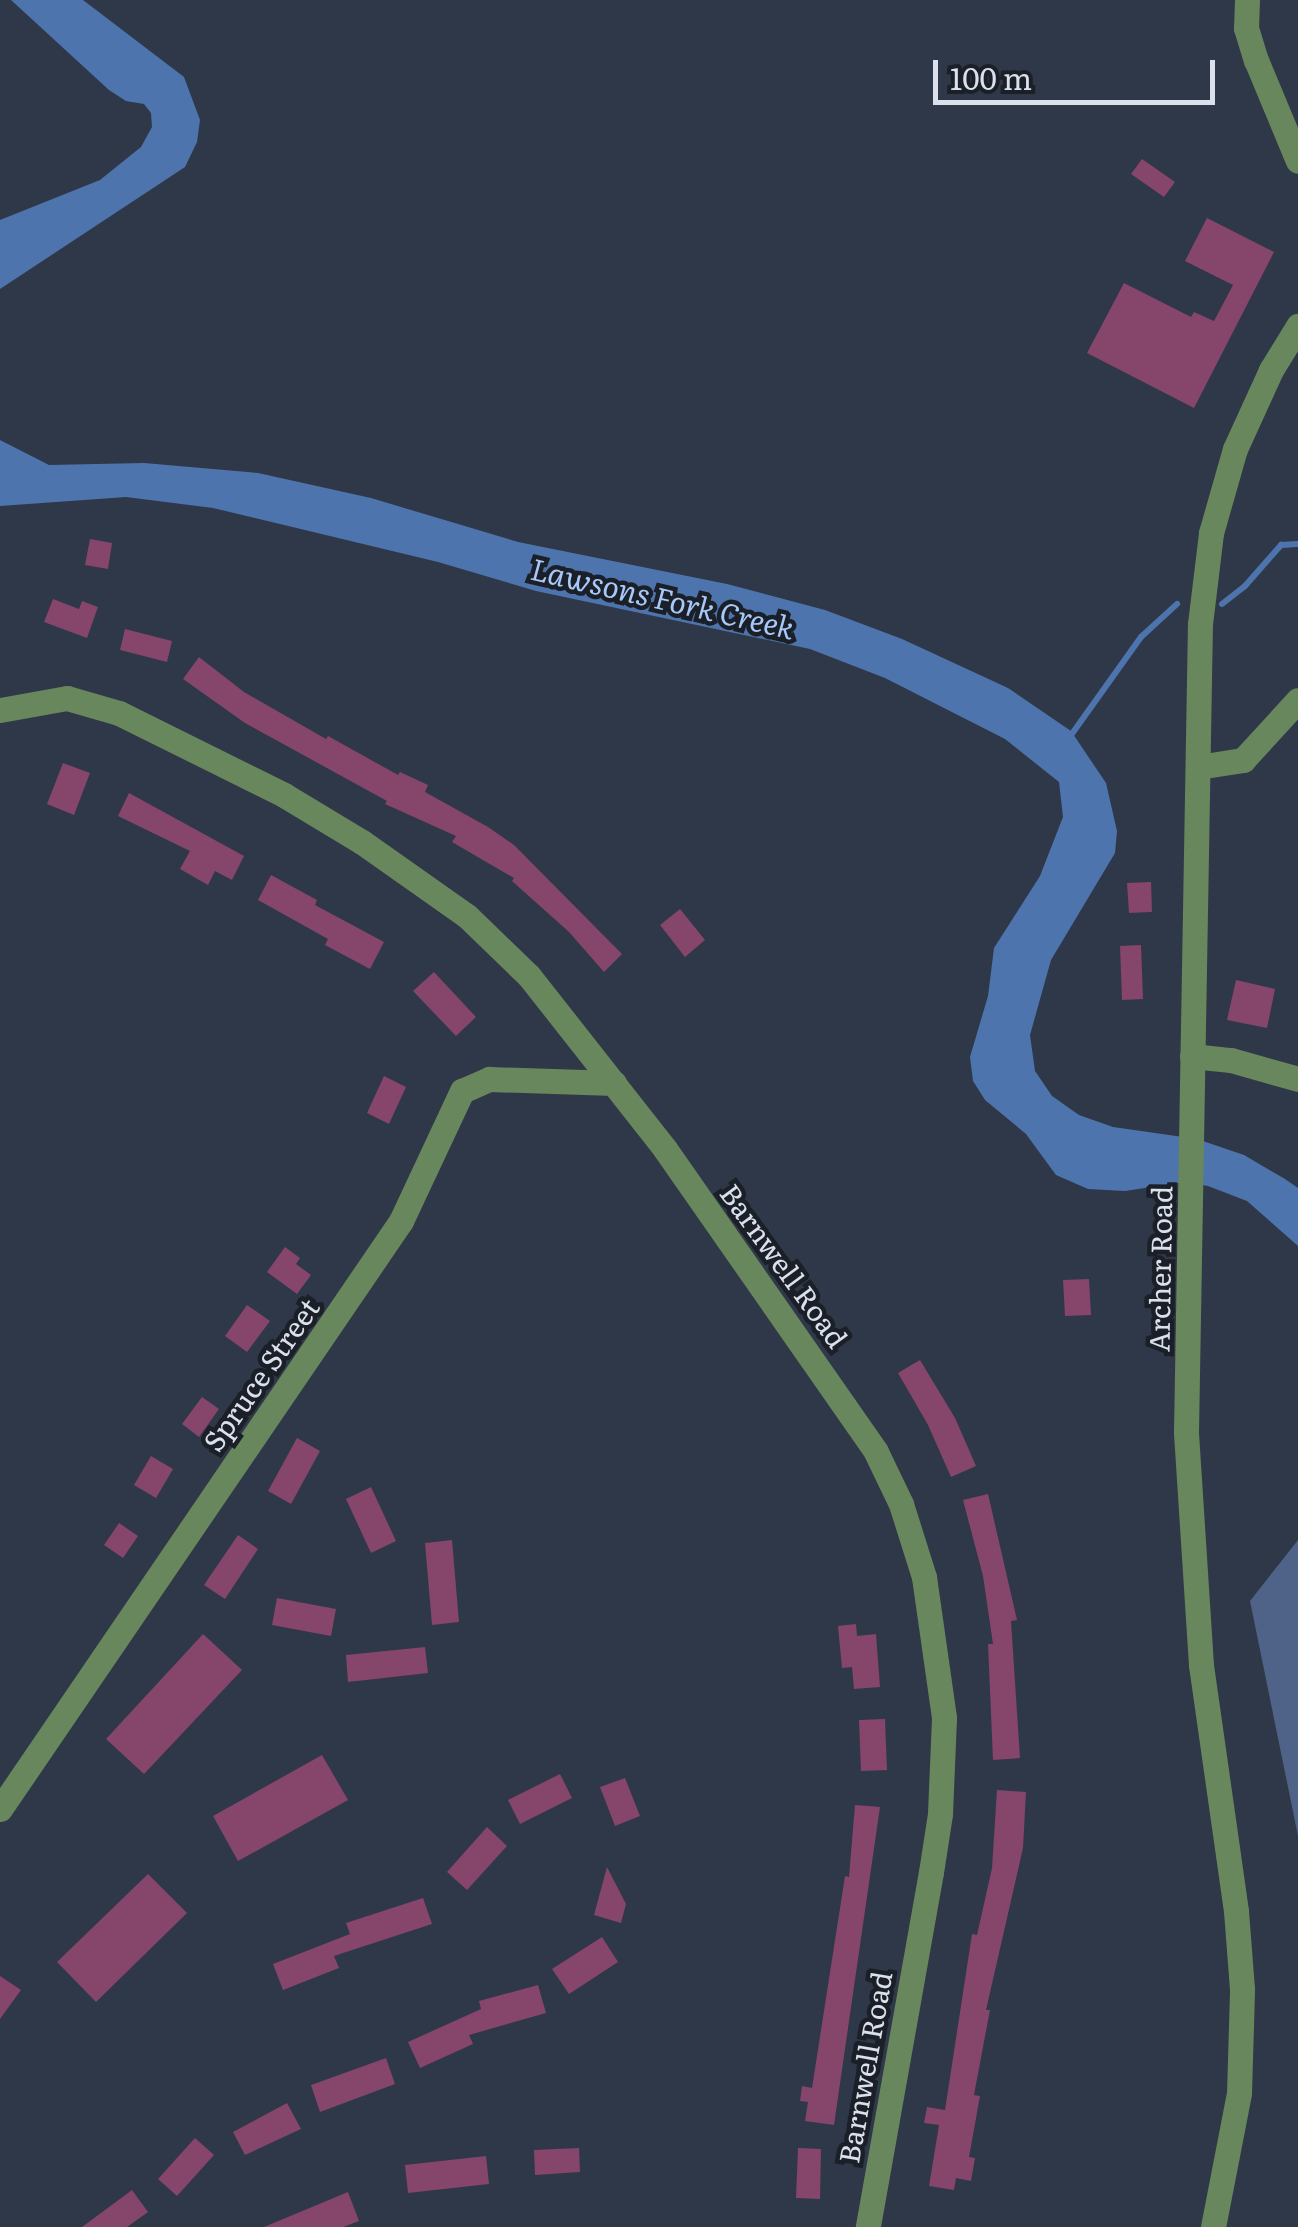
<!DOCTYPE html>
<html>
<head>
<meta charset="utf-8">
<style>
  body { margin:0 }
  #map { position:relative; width:1298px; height:2227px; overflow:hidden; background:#2f3848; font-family:Literata,serif }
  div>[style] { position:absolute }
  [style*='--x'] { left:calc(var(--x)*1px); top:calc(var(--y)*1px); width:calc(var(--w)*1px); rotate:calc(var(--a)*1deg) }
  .green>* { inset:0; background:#4f6287 }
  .water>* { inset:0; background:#4e74ae }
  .stream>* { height:6px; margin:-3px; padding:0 3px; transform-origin:3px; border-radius:3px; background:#4e74ae }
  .building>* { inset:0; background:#86456a }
  .minor>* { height:25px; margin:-12.5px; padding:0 12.5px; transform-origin:12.5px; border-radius:12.5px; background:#68875d }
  span { translate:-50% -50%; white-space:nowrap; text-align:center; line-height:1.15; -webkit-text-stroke:9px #1b1f27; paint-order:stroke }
  .street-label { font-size:28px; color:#dbe1ec }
  .water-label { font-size:30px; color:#a7c8f9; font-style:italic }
  .scale { position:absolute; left:933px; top:60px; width:282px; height:45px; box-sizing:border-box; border:5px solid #dbe1ec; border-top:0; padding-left:12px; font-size:30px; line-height:35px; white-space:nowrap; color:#dbe1ec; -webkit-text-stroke:8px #1b1f27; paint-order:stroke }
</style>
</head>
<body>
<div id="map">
  <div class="green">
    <i style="clip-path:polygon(1298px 1540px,1298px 1836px,1250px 1601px)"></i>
  </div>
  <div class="water">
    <i style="clip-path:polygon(11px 0,83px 0,184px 77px,200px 120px,197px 142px,185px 167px,0 289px,0 220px,100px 180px,141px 147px,152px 127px,151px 113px,144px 104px,126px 101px,109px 90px)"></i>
    <i style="clip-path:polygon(0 440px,49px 465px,144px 463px,258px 473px,371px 498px,518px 542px,727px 584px,825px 610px,902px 639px,1008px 688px,1071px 731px,1106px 783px,1117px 831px,1115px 853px,1051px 960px,1030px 1035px,1035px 1071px,1052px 1096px,1079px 1115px,1113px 1127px,1197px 1139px,1244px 1155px,1285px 1179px,1298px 1188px,1298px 1246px,1247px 1201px,1208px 1186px,1184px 1182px,1125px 1191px,1088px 1189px,1056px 1175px,1026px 1134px,985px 1100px,973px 1081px,970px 1057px,988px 996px,994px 948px,1040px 876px,1063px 817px,1059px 782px,1005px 739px,885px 678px,810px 649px,536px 591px,438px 562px,213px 508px,126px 497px,0 506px)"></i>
  </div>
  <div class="stream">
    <i style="--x:1222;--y:604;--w:29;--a:-38"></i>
    <i style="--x:1245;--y:586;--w:55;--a:-48.7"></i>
    <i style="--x:1281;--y:545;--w:17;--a:-3"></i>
    <i style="--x:1069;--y:738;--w:124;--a:-54.5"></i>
    <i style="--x:1141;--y:637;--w:49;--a:-42.5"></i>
  </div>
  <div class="building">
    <i style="clip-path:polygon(1142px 159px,1175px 182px,1164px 197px,1131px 174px)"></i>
    <i style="clip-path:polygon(1207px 218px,1274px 252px,1194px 408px,1087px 353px,1124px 283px,1191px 317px,1194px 312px,1214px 321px,1233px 285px,1185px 261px)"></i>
    <i style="clip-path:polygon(90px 539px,112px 543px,108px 569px,85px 565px)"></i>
    <i style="clip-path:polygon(53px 599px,79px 609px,82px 601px,98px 607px,87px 638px,44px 622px)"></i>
    <i style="clip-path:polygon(125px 629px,172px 641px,167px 662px,120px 650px)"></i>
    <i style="clip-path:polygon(199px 657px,244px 692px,326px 739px,328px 736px,398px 775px,400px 772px,428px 785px,425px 792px,488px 827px,514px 845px,622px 954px,604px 972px,569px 932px,512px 881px,514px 878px,452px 842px,456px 836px,385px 804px,387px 801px,245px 723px,183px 679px)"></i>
    <i style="clip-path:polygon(63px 763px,90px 773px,74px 815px,47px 804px)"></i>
    <i style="clip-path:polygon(129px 793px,244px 856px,232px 880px,215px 871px,208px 885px,180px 869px,190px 851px,118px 816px)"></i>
    <i style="clip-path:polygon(271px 875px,317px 900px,315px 905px,384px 942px,370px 969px,325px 945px,328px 939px,258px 900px)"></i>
    <i style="clip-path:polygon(1151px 882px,1152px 912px,1129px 913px,1127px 883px)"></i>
    <i style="clip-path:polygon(680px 909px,705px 940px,685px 957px,660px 925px)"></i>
    <i style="clip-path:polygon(1141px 945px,1143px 999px,1122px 1000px,1120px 946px)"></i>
    <i style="clip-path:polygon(434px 972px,476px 1017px,456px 1036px,413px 991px)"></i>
    <i style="clip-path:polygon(1236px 980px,1275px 989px,1267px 1028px,1227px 1020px)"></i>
    <i style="clip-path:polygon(384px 1076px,406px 1087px,389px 1124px,367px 1113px)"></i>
    <i style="clip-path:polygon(285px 1247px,300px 1258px,296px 1264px,311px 1275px,297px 1294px,267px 1272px)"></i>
    <i style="clip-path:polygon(1089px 1279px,1091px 1315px,1065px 1316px,1063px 1280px)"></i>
    <i style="clip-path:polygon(247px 1305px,270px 1321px,247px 1352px,225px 1336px)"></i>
    <i style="clip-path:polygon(920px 1360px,955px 1418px,976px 1466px,951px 1477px,928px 1425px,898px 1373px)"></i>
    <i style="clip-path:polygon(202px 1397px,219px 1409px,199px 1437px,182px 1424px)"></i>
    <i style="clip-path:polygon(297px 1438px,320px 1451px,291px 1504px,268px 1491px)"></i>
    <i style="clip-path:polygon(151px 1456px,173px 1469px,156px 1498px,134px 1485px)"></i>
    <i style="clip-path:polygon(371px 1487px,396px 1541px,371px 1553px,346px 1499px)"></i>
    <i style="clip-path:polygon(988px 1494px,1017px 1620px,1011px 1621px,1020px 1758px,993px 1760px,988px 1644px,993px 1644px,983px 1576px,963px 1500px)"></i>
    <i style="clip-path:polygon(119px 1523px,138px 1536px,123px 1558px,104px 1545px)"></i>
    <i style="clip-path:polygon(238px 1535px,258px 1549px,225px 1599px,204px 1585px)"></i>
    <i style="clip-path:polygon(452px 1540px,459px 1622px,432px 1625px,425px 1543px)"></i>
    <i style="clip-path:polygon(277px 1598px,336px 1609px,331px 1636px,272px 1625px)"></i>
    <i style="clip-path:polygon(856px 1624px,857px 1636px,876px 1634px,880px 1687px,854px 1689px,852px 1667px,842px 1668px,838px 1626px)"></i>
    <i style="clip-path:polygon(203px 1634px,242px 1670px,144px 1774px,106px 1739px)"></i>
    <i style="clip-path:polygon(425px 1647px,428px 1673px,348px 1682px,346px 1655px)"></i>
    <i style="clip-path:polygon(885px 1719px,887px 1770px,861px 1771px,859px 1720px)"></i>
    <i style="clip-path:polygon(322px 1755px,348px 1800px,238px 1861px,213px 1816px)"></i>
    <i style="clip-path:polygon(560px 1774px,572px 1798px,520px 1824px,508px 1800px)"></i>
    <i style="clip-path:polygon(625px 1778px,640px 1816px,615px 1826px,600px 1787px)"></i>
    <i style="clip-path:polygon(997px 1790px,1026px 1792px,1023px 1848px,986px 2010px,990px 2010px,974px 2095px,980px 2096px,969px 2157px,975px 2158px,971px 2181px,956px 2178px,954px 2190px,929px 2186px,939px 2125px,924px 2123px,927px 2107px,945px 2110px,972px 1934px,977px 1935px,992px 1868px)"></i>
    <i style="clip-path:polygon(855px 1805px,880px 1807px,834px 2125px,805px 2121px,808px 2102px,800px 2101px,802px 2086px,812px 2088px,845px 1876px,849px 1877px)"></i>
    <i style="clip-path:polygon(487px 1827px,507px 1846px,467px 1890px,447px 1872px)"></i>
    <i style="clip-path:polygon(607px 1867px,626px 1904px,621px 1923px,594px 1915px)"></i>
    <i style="clip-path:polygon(148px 1874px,187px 1913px,96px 2002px,57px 1962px)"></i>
    <i style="clip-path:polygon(423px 1898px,432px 1924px,334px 1956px,339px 1968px,283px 1990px,273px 1964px,350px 1934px,346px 1923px)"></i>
    <i style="clip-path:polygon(602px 1937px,618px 1962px,569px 1994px,552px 1969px)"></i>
    <i style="clip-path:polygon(0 1976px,21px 1990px,0 2019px)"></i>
    <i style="clip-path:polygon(538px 1985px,546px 2013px,469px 2035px,473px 2044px,420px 2068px,408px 2042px,481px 2009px,479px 2001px)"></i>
    <i style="clip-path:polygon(386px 2058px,395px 2084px,320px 2112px,311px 2085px)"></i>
    <i style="clip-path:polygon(287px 2103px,301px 2129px,245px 2155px,233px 2132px)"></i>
    <i style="clip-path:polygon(195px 2138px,214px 2155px,177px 2196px,158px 2179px)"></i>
    <i style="clip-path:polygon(579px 2148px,580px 2172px,535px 2175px,534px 2150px)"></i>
    <i style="clip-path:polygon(798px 2148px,821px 2149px,820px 2199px,796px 2198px)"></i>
    <i style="clip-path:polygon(486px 2156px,489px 2184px,408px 2193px,405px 2165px)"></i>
    <i style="clip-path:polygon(132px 2190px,148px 2212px,127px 2227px,82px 2227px)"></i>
    <i style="clip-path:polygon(348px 2192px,359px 2221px,343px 2227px,264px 2227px)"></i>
  </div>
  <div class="minor">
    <i style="--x:1247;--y:0;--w:28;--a:92"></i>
    <i style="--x:1246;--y:28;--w:34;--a:73"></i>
    <i style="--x:1256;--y:60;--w:109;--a:67.4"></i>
    <i style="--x:0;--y:710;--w:68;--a:-10.2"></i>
    <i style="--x:67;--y:698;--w:54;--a:16.1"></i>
    <i style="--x:119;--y:713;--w:184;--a:26.4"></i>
    <i style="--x:284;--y:795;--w:91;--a:31.1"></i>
    <i style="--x:362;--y:842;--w:128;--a:35.2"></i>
    <i style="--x:467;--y:916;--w:86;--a:44.1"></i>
    <i style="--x:529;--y:976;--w:220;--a:51.8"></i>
    <i style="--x:665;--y:1149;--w:369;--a:55.1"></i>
    <i style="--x:876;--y:1452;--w:58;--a:64.3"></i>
    <i style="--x:901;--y:1504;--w:77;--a:72.5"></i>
    <i style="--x:924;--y:1577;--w:142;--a:81.9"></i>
    <i style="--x:944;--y:1718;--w:96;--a:92.4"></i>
    <i style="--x:940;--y:1814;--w:59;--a:98.8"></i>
    <i style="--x:931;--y:1872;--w:361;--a:100.1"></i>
    <i style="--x:1198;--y:767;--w:46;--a:-8.8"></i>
    <i style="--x:1243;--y:760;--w:81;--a:-47.5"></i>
    <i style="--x:1192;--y:1056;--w:39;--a:6"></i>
    <i style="--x:1231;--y:1060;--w:70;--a:15.8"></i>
    <i style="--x:0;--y:1809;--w:712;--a:-55.71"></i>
    <i style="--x:401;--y:1221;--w:144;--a:-64.9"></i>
    <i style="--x:462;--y:1091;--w:30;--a:-24"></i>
    <i style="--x:489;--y:1079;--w:125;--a:1.8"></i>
    <i style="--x:1213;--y:2227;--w:136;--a:-79"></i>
    <i style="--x:1239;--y:2093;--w:104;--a:-88.3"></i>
    <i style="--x:1242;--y:1989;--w:78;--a:-94.4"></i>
    <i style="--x:1236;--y:1911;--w:248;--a:-98.1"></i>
    <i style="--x:1201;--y:1665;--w:233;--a:-93.7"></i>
    <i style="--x:1186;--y:1432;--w:808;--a:-89.01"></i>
    <i style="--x:1200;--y:624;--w:92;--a:-83.1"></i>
    <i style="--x:1211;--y:533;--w:87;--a:-74.1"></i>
    <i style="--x:1235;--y:449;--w:87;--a:-65.5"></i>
    <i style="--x:1271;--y:370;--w:52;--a:-58.5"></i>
  </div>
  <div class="street-label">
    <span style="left:785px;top:1265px;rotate:54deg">Barnwell Road</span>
    <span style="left:1159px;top:1269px;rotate:-89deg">Archer Road</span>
    <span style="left:260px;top:1374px;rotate:-55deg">Spruce Street</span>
    <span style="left:864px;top:2067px;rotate:-80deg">Barnwell Road</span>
  </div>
  <div class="water-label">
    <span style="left:663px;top:597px;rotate:13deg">Lawsons Fork Creek</span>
  </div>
  <div class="scale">100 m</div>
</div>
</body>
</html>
